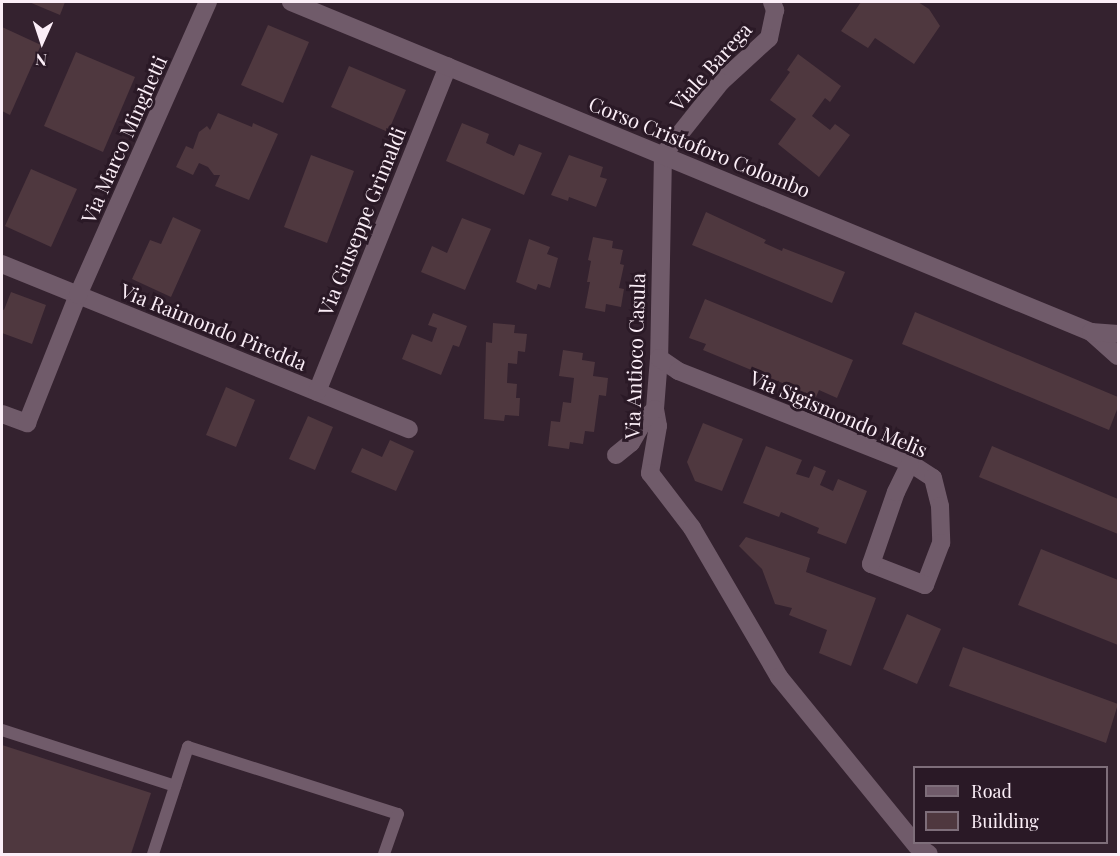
<!DOCTYPE html>
<html>
<head>
<meta charset="utf-8">
<style>
  body { margin:0 }
  #map { position:relative; width:1120px; height:856px; overflow:hidden; background:#34222f; font-family:"Playfair Display",serif }
  div>[style] { position:absolute }
  [style*='--x'] { left:calc(var(--x)*1px); top:calc(var(--y)*1px); width:calc(var(--w)*1px); rotate:calc(var(--a)*1deg) }
  .building>* { inset:0; background:#4f383f }
  .lane>* { height:12px; margin:-6px; padding:0 6px; transform-origin:6px; border-radius:6px; background:#705b6a }
  .street>* { height:18px; margin:-9px; padding:0 9px; transform-origin:9px; border-radius:9px; background:#705b6a }
  .secondary>* { height:18px; margin:-9px; padding:0 9px; transform-origin:9px; border-radius:9px; background:#705b6a }
  span { translate:-50% -50%; white-space:nowrap; text-align:center; line-height:1.15; -webkit-text-stroke:6px #2a1926; paint-order:stroke }
  .street-label { font-size:20px; color:#fbeef7 }
  .frame { position:absolute; inset:0; border:3px solid #fbeef7; pointer-events:none }
  .legend { position:absolute; left:913px; top:766px; width:195px; height:78px; box-sizing:border-box; background:#2a1926; border:2px solid #7e6e7a; margin:0; padding:8px 10px; list-style:none; font-size:18px; color:#fbeef7 }
  .legend li { display:flex; align-items:center; gap:12px; height:30px }
  .legend b { width:30px; border:2px solid #7e6e7a }
  .north { position:absolute; left:12px; top:12px; width:60px; height:60px; -webkit-text-stroke:4px #2a1926; paint-order:stroke; rotate:183deg; font-size:16px; font-weight:700; line-height:24px; text-align:center; color:#fbeef7 }
  .north::after { content:''; display:block; margin:auto; width:21px; height:27px; background:#fbeef7; clip-path:polygon(50% 0,100% 100%,50% 72%,0 100%) }
</style>
</head>
<body>
<div id="map">
  <div class="building">
    <i style="clip-path:polygon(29px 2px,65px 2px,60px 15px)"></i>
    <i style="clip-path:polygon(861px 2px,918px 2px,929px 9px,940px 26px,914px 64px,875px 38px,868px 48px,841px 31px)"></i>
    <i style="clip-path:polygon(268px 25px,309px 42px,283px 103px,241px 85px)"></i>
    <i style="clip-path:polygon(2px 27px,41px 45px,10px 115px,2px 111px)"></i>
    <i style="clip-path:polygon(76px 52px,135px 77px,103px 152px,44px 126px)"></i>
    <i style="clip-path:polygon(798px 54px,841px 86px,830px 102px,825px 98px,812px 116px,830px 130px,835px 124px,850px 135px,819px 177px,778px 144px,796px 119px,770px 100px,790px 72px,787px 70px)"></i>
    <i style="clip-path:polygon(349px 66px,406px 90px,388px 132px,331px 107px)"></i>
    <i style="clip-path:polygon(218px 113px,252px 127px,253px 123px,278px 134px,249px 200px,215px 186px,220px 175px,214px 175px,208px 167px,199px 163px,193px 175px,176px 167px,186px 146px,193px 149px,199px 132px,207px 126px,210px 130px)"></i>
    <i style="clip-path:polygon(462px 123px,489px 134px,486px 143px,514px 156px,519px 144px,542px 153px,524px 195px,446px 161px)"></i>
    <i style="clip-path:polygon(311px 155px,354px 171px,327px 243px,284px 227px)"></i>
    <i style="clip-path:polygon(569px 155px,603px 167px,600px 177px,607px 179px,596px 207px,569px 197px,568px 201px,551px 195px)"></i>
    <i style="clip-path:polygon(31px 169px,77px 189px,51px 247px,5px 226px)"></i>
    <i style="clip-path:polygon(706px 212px,766px 240px,764px 243px,782px 251px,783px 248px,845px 272px,832px 303px,692px 245px)"></i>
    <i style="clip-path:polygon(173px 217px,201px 230px,171px 297px,132px 279px,150px 240px,161px 244px)"></i>
    <i style="clip-path:polygon(462px 218px,491px 229px,465px 290px,421px 272px,432px 246px,447px 253px)"></i>
    <i style="clip-path:polygon(593px 237px,613px 241px,612px 248px,623px 250px,620px 264px,624px 265px,619px 288px,624px 289px,621px 307px,606px 304px,605px 312px,585px 308px,590px 282px,587px 282px,591px 261px,588px 260px)"></i>
    <i style="clip-path:polygon(529px 239px,550px 247px,547px 254px,558px 258px,550px 288px,538px 284px,536px 290px,516px 282px)"></i>
    <i style="clip-path:polygon(11px 292px,46px 305px,32px 344px,2px 333px,2px 309px,4px 310px)"></i>
    <i style="clip-path:polygon(705px 299px,853px 360px,837px 398px,819px 390px,816px 397px,703px 350px,706px 344px,689px 338px)"></i>
    <i style="clip-path:polygon(915px 312px,1118px 397px,1118px 407px,1109px 430px,902px 344px)"></i>
    <i style="clip-path:polygon(433px 313px,467px 326px,459px 347px,453px 345px,441px 375px,402px 359px,412px 334px,432px 342px,437px 328px,428px 325px)"></i>
    <i style="clip-path:polygon(493px 323px,515px 325px,514px 333px,527px 334px,525px 352px,518px 351px,517px 364px,508px 363px,507px 383px,517px 384px,516px 398px,520px 398px,519px 416px,505px 415px,504px 421px,484px 419px,486px 342px,492px 343px)"></i>
    <i style="clip-path:polygon(563px 350px,583px 353px,582px 360px,595px 362px,593px 376px,608px 378px,606px 396px,599px 395px,594px 432px,585px 431px,583px 444px,570px 442px,569px 449px,548px 446px,551px 421px,560px 422px,563px 402px,571px 403px,574px 378px,559px 376px)"></i>
    <i style="clip-path:polygon(226px 387px,255px 400px,236px 447px,206px 435px)"></i>
    <i style="clip-path:polygon(308px 416px,333px 427px,315px 470px,289px 459px)"></i>
    <i style="clip-path:polygon(703px 423px,743px 439px,722px 491px,695px 481px,687px 462px)"></i>
    <i style="clip-path:polygon(390px 440px,414px 451px,396px 491px,351px 472px,362px 448px,382px 457px)"></i>
    <i style="clip-path:polygon(766px 446px,802px 460px,796px 474px,809px 478px,814px 466px,826px 471px,820px 485px,833px 491px,838px 479px,867px 491px,846px 544px,817px 533px,819px 528px,781px 512px,779px 517px,743px 503px)"></i>
    <i style="clip-path:polygon(992px 446px,1118px 499px,1118px 534px,979px 477px)"></i>
    <i style="clip-path:polygon(746px 537px,810px 558px,806px 572px,876px 598px,851px 666px,819px 653px,827px 630px,789px 615px,792px 608px,775px 604px,762px 569px,739px 546px)"></i>
    <i style="clip-path:polygon(1041px 549px,1118px 580px,1118px 645px,1018px 605px)"></i>
    <i style="clip-path:polygon(907px 614px,941px 629px,917px 684px,883px 669px)"></i>
    <i style="clip-path:polygon(963px 647px,1118px 704px,1106px 743px,949px 686px)"></i>
    <i style="clip-path:polygon(2px 745px,151px 793px,131px 854px,2px 854px)"></i>
  </div>
  <div class="lane">
    <i style="--x:2;--y:730;--w:182;--a:17.9"></i>
    <i style="--x:153;--y:854;--w:113;--a:-71.9"></i>
    <i style="--x:188;--y:747;--w:220;--a:17.7"></i>
    <i style="--x:398;--y:814;--w:42;--a:109.3"></i>
  </div>
  <div class="street">
    <i style="--x:772;--y:2;--w:9;--a:69"></i>
    <i style="--x:775;--y:10;--w:29;--a:102"></i>
    <i style="--x:769;--y:38;--w:65;--a:137.5"></i>
    <i style="--x:721;--y:82;--w:93;--a:128.5"></i>
    <i style="--x:663;--y:155;--w:203;--a:91.1"></i>
    <i style="--x:659;--y:358;--w:51;--a:94.5"></i>
    <i style="--x:655;--y:409;--w:17;--a:80"></i>
    <i style="--x:658;--y:426;--w:48;--a:99.7"></i>
    <i style="--x:650;--y:473;--w:69;--a:52.6"></i>
    <i style="--x:692;--y:528;--w:173;--a:59.7"></i>
    <i style="--x:779;--y:677;--w:218;--a:50.8"></i>
    <i style="--x:917;--y:846;--w:14;--a:34"></i>
    <i style="--x:2;--y:264;--w:439;--a:22.1"></i>
    <i style="--x:659;--y:358;--w:23;--a:34"></i>
    <i style="--x:678;--y:371;--w:250;--a:21.6"></i>
    <i style="--x:910;--y:463;--w:27;--a:33"></i>
    <i style="--x:933;--y:478;--w:29;--a:76"></i>
    <i style="--x:940;--y:506;--w:37;--a:88"></i>
    <i style="--x:941;--y:543;--w:45;--a:110.9"></i>
    <i style="--x:925;--y:585;--w:58;--a:-158.7"></i>
    <i style="--x:871;--y:564;--w:76;--a:-70.9"></i>
    <i style="--x:896;--y:492;--w:32;--a:-64"></i>
    <i style="--x:317;--y:392;--w:351;--a:-68.1"></i>
    <i style="--x:2;--y:414;--w:27;--a:20"></i>
    <i style="--x:27;--y:423;--w:138;--a:-68.3"></i>
    <i style="--x:78;--y:295;--w:321;--a:-66.1"></i>
    <i style="--x:616;--y:455;--w:19;--a:-39"></i>
    <i style="--x:631;--y:443;--w:28;--a:-60"></i>
    <i style="--x:645;--y:419;--w:14;--a:-45"></i>
  </div>
  <div class="secondary">
    <i style="--x:291;--y:2;--w:865;--a:22.42"></i>
    <i style="--x:1091;--y:332;--w:36;--a:42"></i>
    <i style="--x:1091;--y:332;--w:27;--a:4"></i>
  </div>
  <div class="street-label">
    <span style="left:710px;top:66px;rotate:-48deg">Viale Barega</span>
    <span style="left:123px;top:139px;rotate:-66deg">Via Marco Minghetti</span>
    <span style="left:700px;top:146px;rotate:22deg">Corso Cristoforo Colombo</span>
    <span style="left:361px;top:221px;rotate:-68deg">Via Giuseppe Grimaldi</span>
    <span style="left:214px;top:326px;rotate:22deg">Via Raimondo Piredda</span>
    <span style="left:634px;top:356px;rotate:-88deg">Via Antioco Casula</span>
    <span style="left:839px;top:413px;rotate:23deg">Via Sigismondo Melis</span>
  </div>
  <div class="frame"></div>
  <ul class="legend">
  <li><b style="height:8px;background:#705b6a"></b>Road</li>
  <li><b style="height:16px;background:#4f383f"></b>Building</li>
  </ul>
  <div class="north">N</div>
</div>
</body>
</html>
